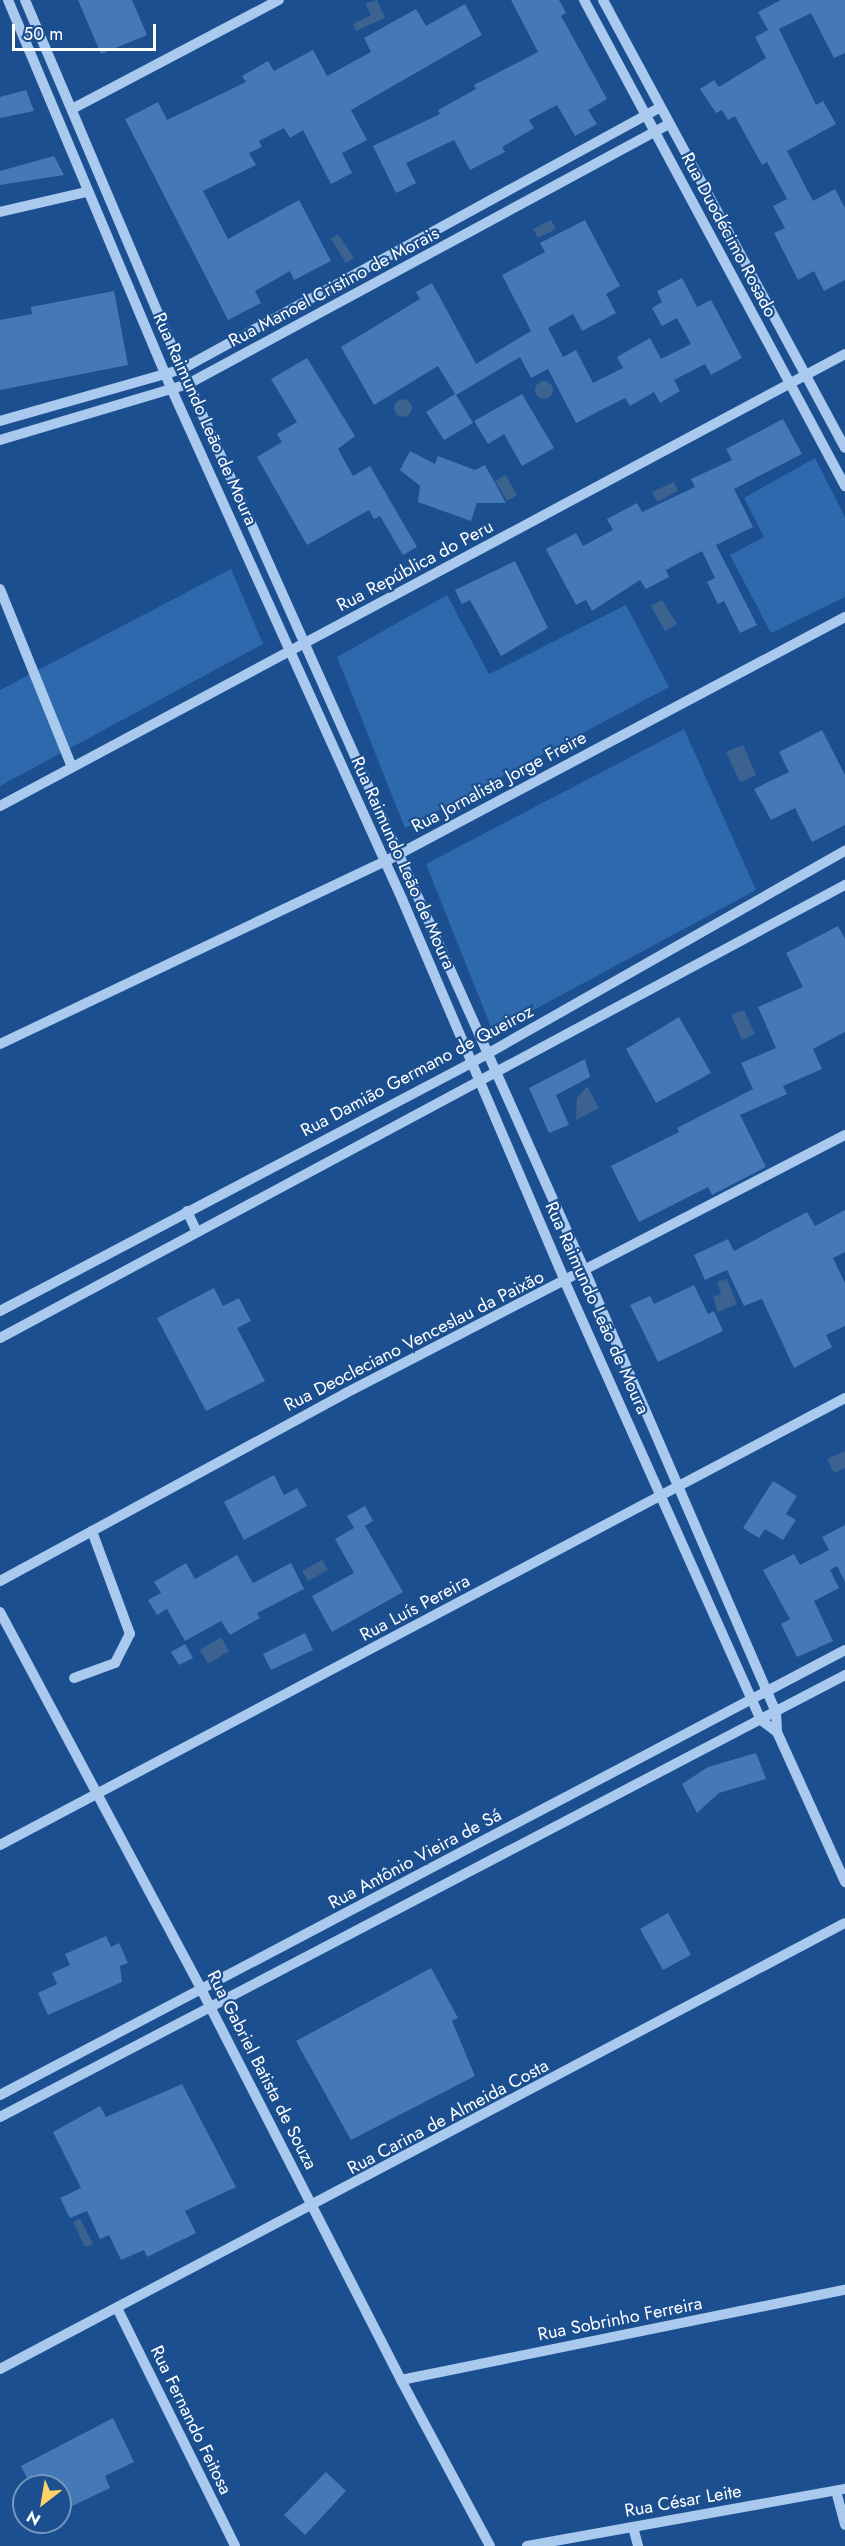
<!DOCTYPE html>
<html>
<head>
<meta charset="utf-8">
<style>
  body { margin:0 }
  #map { position:relative; width:845px; height:2546px; overflow:hidden; background:#1b4f8f; font-family:Jost,sans-serif }
  div>[style] { position:absolute }
  [style*='--x'] { left:calc(var(--x)*1px); top:calc(var(--y)*1px); width:calc(var(--w)*1px); rotate:calc(var(--a)*1deg) }
  .green>* { inset:0; background:#2e69ad }
  .water>* { inset:0; background:#3c6290 }
  .round { border-radius:50% }
  .building>* { inset:0; background:#4478b7 }
  .minor>* { height:10px; margin:-5px; padding:0 5px; transform-origin:5px; border-radius:5px; background:#a9c9ee }
  span { translate:-50% -50%; white-space:nowrap; text-align:center; line-height:1.15; -webkit-text-stroke:4.5px #1b4f8f; paint-order:stroke }
  .street-label { font-size:18px; color:#fff }
  .north { position:absolute; left:12px; top:2474px; width:60px; height:60px; box-sizing:border-box; background:#1b4f8f; border:2px solid #7695bc; border-radius:50%; rotate:211deg; font-size:16px; font-weight:700; line-height:24px; text-align:center; color:#fff }
  .north::after { content:''; display:block; margin:auto; width:21px; height:27px; background:#ffd166; clip-path:polygon(50% 0,100% 100%,50% 72%,0 100%) }
  .scale { position:absolute; left:12px; top:24px; width:144px; height:27px; box-sizing:border-box; border:3px solid #fff; border-top:0; padding-left:8px; font-size:18px; line-height:21px; white-space:nowrap; color:#fff; -webkit-text-stroke:4px #1b4f8f; paint-order:stroke }
</style>
</head>
<body>
<div id="map">
  <div class="green">
    <i style="clip-path:polygon(815px 458px,845px 517px,845px 597px,771px 633px,730px 555px,764px 537px,744px 498px)"></i>
    <i style="clip-path:polygon(231px 569px,263px 644px,0 786px,0 690px)"></i>
    <i style="clip-path:polygon(447px 595px,489px 674px,626px 605px,669px 687px,405px 828px,337px 657px)"></i>
    <i style="clip-path:polygon(684px 729px,756px 890px,493px 1032px,426px 864px)"></i>
  </div>
  <div class="water">
    <i style="clip-path:polygon(377px 0,385px 18px,356px 31px,353px 24px,371px 15px,365px 3px)"></i>
    <i style="clip-path:polygon(551px 220px,556px 229px,538px 238px,533px 229px)"></i>
    <i style="clip-path:polygon(338px 234px,354px 258px,346px 263px,331px 239px)"></i>
    <i class="round" style="left:535px;top:381px;width:18px;height:18px"></i>
    <i class="round" style="left:394px;top:399px;width:18px;height:18px"></i>
    <i style="clip-path:polygon(506px 475px,517px 495px,507px 501px,495px 481px)"></i>
    <i style="clip-path:polygon(674px 482px,678px 491px,657px 502px,652px 492px)"></i>
    <i style="clip-path:polygon(662px 600px,677px 624px,665px 631px,651px 606px)"></i>
    <i style="clip-path:polygon(743px 745px,756px 775px,740px 782px,726px 752px)"></i>
    <i style="clip-path:polygon(744px 1010px,755px 1034px,742px 1040px,731px 1015px)"></i>
    <i style="clip-path:polygon(587px 1086px,599px 1108px,576px 1120px,577px 1098px)"></i>
    <i style="clip-path:polygon(727px 1279px,737px 1304px,718px 1312px,713px 1297px,721px 1294px,717px 1282px)"></i>
    <i style="clip-path:polygon(845px 1451px,845px 1468px,834px 1473px,827px 1459px)"></i>
    <i style="clip-path:polygon(322px 1560px,328px 1570px,308px 1581px,302px 1571px)"></i>
    <i style="clip-path:polygon(221px 1637px,229px 1651px,208px 1664px,200px 1650px)"></i>
    <i style="clip-path:polygon(80px 2219px,93px 2244px,85px 2247px,73px 2222px)"></i>
  </div>
  <div class="building">
    <i style="clip-path:polygon(78px 0,132px 0,147px 35px,101px 54px)"></i>
    <i style="clip-path:polygon(511px 0,559px 0,566px 13px,561px 16px,607px 99px,588px 110px,597px 124px,575px 136px,557px 105px,529px 120px,534px 128px,502px 147px,505px 152px,470px 170px,454px 140px,406px 163px,416px 183px,396px 193px,373px 146px,440px 114px,438px 110px,476px 89px,474px 85px,538px 52px)"></i>
    <i style="clip-path:polygon(781px 0,845px 0,845px 53px,834px 58px,811px 13px,779px 29px,816px 105px,823px 101px,836px 124px,787px 151px,813px 201px,835px 189px,845px 208px,845px 280px,824px 291px,814px 271px,798px 280px,774px 233px,785px 228px,773px 206px,787px 199px,767px 162px,762px 165px,735px 116px,728px 120px,722px 110px,716px 113px,700px 89px,714px 80px,719px 87px,766px 58px,755px 37px,768px 30px,758px 12px)"></i>
    <i style="clip-path:polygon(465px 4px,482px 35px,351px 110px,367px 140px,342px 153px,352px 173px,331px 184px,303px 130px,290px 138px,284px 128px,259px 141px,262px 147px,249px 153px,256px 165px,203px 191px,228px 239px,299px 200px,331px 261px,294px 280px,290px 271px,255px 291px,261px 303px,228px 320px,125px 119px,158px 102px,167px 120px,246px 82px,242px 76px,268px 61px,274px 71px,313px 50px,327px 76px,371px 52px,364px 38px,416px 9px,426px 26px)"></i>
    <i style="clip-path:polygon(26px 90px,34px 111px,0 118px,0 97px)"></i>
    <i style="clip-path:polygon(54px 156px,64px 175px,0 185px,0 171px)"></i>
    <i style="clip-path:polygon(585px 220px,620px 286px,606px 294px,616px 313px,582px 331px,573px 314px,548px 328px,563px 357px,576px 350px,593px 383px,623px 368px,617px 357px,650px 338px,661px 359px,691px 344px,677px 318px,662px 326px,652px 308px,662px 302px,657px 291px,682px 278px,697px 307px,711px 300px,742px 358px,711px 375px,705px 364px,674px 380px,680px 391px,660px 403px,654px 392px,630px 406px,625px 398px,576px 423px,548px 369px,531px 378px,520px 357px,456px 395px,473px 423px,444px 440px,426px 412px,455px 394px,438px 366px,374px 405px,341px 347px,420px 299px,416px 292px,432px 283px,476px 364px,531px 331px,502px 275px,545px 252px,540px 243px)"></i>
    <i style="clip-path:polygon(114px 291px,128px 365px,0 390px,0 320px,32px 314px,31px 307px)"></i>
    <i style="clip-path:polygon(307px 358px,355px 436px,338px 449px,353px 476px,370px 466px,417px 547px,403px 555px,380px 516px,374px 519px,369px 510px,307px 545px,257px 457px,282px 442px,277px 434px,297px 422px,271px 379px)"></i>
    <i style="clip-path:polygon(522px 394px,554px 448px,522px 466px,504px 434px,488px 444px,474px 421px)"></i>
    <i style="clip-path:polygon(783px 419px,802px 454px,734px 489px,753px 527px,716px 545px,757px 625px,740px 633px,724px 601px,718px 604px,707px 582px,715px 578px,702px 551px,666px 570px,669px 577px,646px 589px,640px 580px,592px 611px,586px 600px,576px 605px,546px 549px,576px 533px,583px 546px,613px 530px,607px 519px,637px 503px,642px 512px,695px 487px,691px 479px,732px 460px,726px 449px)"></i>
    <i style="clip-path:polygon(410px 451px,435px 464px,438px 456px,475px 470px,485px 465px,506px 503px,477px 503px,471px 521px,418px 502px,420px 486px,400px 470px)"></i>
    <i style="clip-path:polygon(515px 561px,548px 628px,501px 656px,470px 600px,462px 604px,455px 590px)"></i>
    <i style="clip-path:polygon(822px 730px,845px 775px,845px 825px,812px 842px,795px 808px,771px 820px,754px 789px,789px 772px,779px 752px)"></i>
    <i style="clip-path:polygon(838px 926px,845px 939px,845px 1032px,813px 1049px,822px 1069px,783px 1086px,787px 1094px,740px 1115px,766px 1167px,712px 1195px,708px 1187px,639px 1222px,611px 1166px,679px 1132px,677px 1128px,753px 1089px,741px 1063px,776px 1048px,758px 1007px,803px 987px,786px 953px)"></i>
    <i style="clip-path:polygon(679px 1017px,711px 1073px,656px 1103px,626px 1049px)"></i>
    <i style="clip-path:polygon(585px 1059px,590px 1077px,556px 1095px,569px 1125px,549px 1133px,529px 1088px)"></i>
    <i style="clip-path:polygon(845px 1210px,845px 1252px,833px 1258px,845px 1283px,845px 1326px,826px 1335px,832px 1347px,794px 1368px,762px 1299px,744px 1306px,727px 1270px,705px 1280px,694px 1255px,728px 1239px,734px 1251px,807px 1212px,815px 1226px)"></i>
    <i style="clip-path:polygon(694px 1285px,708px 1314px,714px 1311px,723px 1331px,658px 1362px,630px 1305px,650px 1296px,654px 1304px)"></i>
    <i style="clip-path:polygon(214px 1288px,223px 1306px,239px 1298px,251px 1321px,237px 1328px,265px 1381px,206px 1411px,157px 1318px)"></i>
    <i style="clip-path:polygon(274px 1475px,284px 1495px,297px 1488px,307px 1506px,244px 1540px,224px 1502px)"></i>
    <i style="clip-path:polygon(773px 1481px,797px 1496px,786px 1514px,796px 1520px,783px 1540px,765px 1529px,759px 1538px,743px 1528px)"></i>
    <i style="clip-path:polygon(365px 1506px,373px 1521px,365px 1526px,403px 1592px,332px 1632px,312px 1596px,354px 1573px,335px 1539px,354px 1528px,347px 1516px)"></i>
    <i style="clip-path:polygon(845px 1525px,845px 1582px,837px 1566px,830px 1570px,839px 1588px,814px 1601px,833px 1641px,797px 1657px,781px 1624px,790px 1619px,763px 1570px,794px 1554px,800px 1565px,829px 1550px,822px 1537px)"></i>
    <i style="clip-path:polygon(237px 1555px,253px 1583px,291px 1563px,304px 1589px,257px 1613px,260px 1618px,230px 1635px,221px 1621px,185px 1641px,167px 1609px,157px 1615px,148px 1600px,161px 1593px,154px 1582px,186px 1563px,195px 1579px)"></i>
    <i style="clip-path:polygon(305px 1633px,313px 1650px,271px 1670px,263px 1654px)"></i>
    <i style="clip-path:polygon(185px 1644px,193px 1658px,179px 1665px,171px 1652px)"></i>
    <i style="clip-path:polygon(756px 1753px,766px 1779px,719px 1793px,697px 1813px,682px 1784px,708px 1767px)"></i>
    <i style="clip-path:polygon(668px 1913px,691px 1955px,663px 1970px,640px 1929px)"></i>
    <i style="clip-path:polygon(106px 1936px,111px 1947px,119px 1943px,128px 1963px,120px 1966px,122px 1982px,48px 2015px,38px 1993px,57px 1984px,52px 1973px,70px 1965px,65px 1954px)"></i>
    <i style="clip-path:polygon(431px 1968px,458px 2018px,452px 2021px,475px 2076px,351px 2140px,296px 2041px)"></i>
    <i style="clip-path:polygon(182px 2084px,236px 2187px,185px 2211px,196px 2233px,147px 2257px,144px 2250px,121px 2260px,109px 2235px,100px 2239px,87px 2211px,70px 2218px,60px 2198px,81px 2188px,53px 2132px,100px 2106px,106px 2117px)"></i>
    <i style="clip-path:polygon(113px 2418px,134px 2462px,105px 2476px,110px 2488px,68px 2508px,60px 2486px,31px 2486px,21px 2466px)"></i>
    <i style="clip-path:polygon(326px 2472px,346px 2491px,305px 2535px,284px 2515px)"></i>
  </div>
  <div class="minor">
    <i style="--x:8;--y:0;--w:423;--a:67.2"></i>
    <i style="--x:172;--y:390;--w:559;--a:65.68"></i>
    <i style="--x:402;--y:899;--w:416;--a:66.9"></i>
    <i style="--x:565;--y:1282;--w:480;--a:65.9"></i>
    <i style="--x:761;--y:1720;--w:20;--a:37"></i>
    <i style="--x:25;--y:0;--w:401;--a:67"></i>
    <i style="--x:182;--y:369;--w:988;--a:65.93"></i>
    <i style="--x:585;--y:1271;--w:481;--a:66.6"></i>
    <i style="--x:776;--y:1712;--w:20;--a:87"></i>
    <i style="--x:777;--y:1732;--w:165;--a:65.6"></i>
    <i style="--x:584;--y:0;--w:552;--a:61.76"></i>
    <i style="--x:603;--y:0;--w:509;--a:61.62"></i>
    <i style="--x:72;--y:109;--w:234;--a:-27.8"></i>
    <i style="--x:0;--y:212;--w:88;--a:-13.1"></i>
    <i style="--x:0;--y:421;--w:189;--a:-15.9"></i>
    <i style="--x:182;--y:369;--w:544;--a:-28.69"></i>
    <i style="--x:0;--y:440;--w:196;--a:-16.6"></i>
    <i style="--x:188;--y:384;--w:547;--a:-28.39"></i>
    <i style="--x:0;--y:589;--w:192;--a:68"></i>
    <i style="--x:0;--y:806;--w:958;--a:-28.14"></i>
    <i style="--x:0;--y:1044;--w:425;--a:-25.4"></i>
    <i style="--x:384;--y:862;--w:522;--a:-27.99"></i>
    <i style="--x:187;--y:1211;--w:23;--a:65"></i>
    <i style="--x:0;--y:1311;--w:535;--a:-27.76"></i>
    <i style="--x:473;--y:1062;--w:428;--a:-29.6"></i>
    <i style="--x:0;--y:1338;--w:959;--a:-28.2"></i>
    <i style="--x:0;--y:1581;--w:392;--a:-28.5"></i>
    <i style="--x:344;--y:1394;--w:564;--a:-27.34"></i>
    <i style="--x:0;--y:1612;--w:427;--a:61.9"></i>
    <i style="--x:201;--y:1989;--w:439;--a:62.9"></i>
    <i style="--x:401;--y:2380;--w:188;--a:61.8"></i>
    <i style="--x:74;--y:1678;--w:44;--a:-20.1"></i>
    <i style="--x:115;--y:1663;--w:33;--a:-63"></i>
    <i style="--x:130;--y:1634;--w:110;--a:-110.3"></i>
    <i style="--x:0;--y:1845;--w:956;--a:-27.88"></i>
    <i style="--x:0;--y:2095;--w:955;--a:-27.77"></i>
    <i style="--x:0;--y:2117;--w:954;--a:-27.61"></i>
    <i style="--x:118;--y:2310;--w:263;--a:63.6"></i>
    <i style="--x:0;--y:2369;--w:955;--a:-27.83"></i>
    <i style="--x:401;--y:2380;--w:453;--a:-11.5"></i>
    <i style="--x:836;--y:2491;--w:35;--a:75"></i>
    <i style="--x:633;--y:2527;--w:20;--a:75"></i>
    <i style="--x:527;--y:2546;--w:323;--a:-10.2"></i>
  </div>
  <div class="street-label">
    <span style="left:729px;top:235px;rotate:62deg">Rua Duodécimo Rosado</span>
    <span style="left:334px;top:287px;rotate:-28deg">Rua Manoel Cristino de Morais</span>
    <span style="left:205px;top:419px;rotate:66deg">Rua Raimundo Leão de Moura</span>
    <span style="left:415px;top:566px;rotate:-28deg">Rua República do Peru</span>
    <span style="left:499px;top:782px;rotate:-28deg">Rua Jornalista Jorge Freire</span>
    <span style="left:403px;top:863px;rotate:66deg">Rua Raimundo Leão de Moura</span>
    <span style="left:417px;top:1071px;rotate:-28deg">Rua Damião Germano de Queiroz</span>
    <span style="left:597px;top:1308px;rotate:66deg">Rua Raimundo Leão de Moura</span>
    <span style="left:414px;top:1341px;rotate:-27deg">Rua Deocleciano Venceslau da Paixão</span>
    <span style="left:415px;top:1608px;rotate:-28deg">Rua Luís Pereira</span>
    <span style="left:415px;top:1859px;rotate:-28deg">Rua Antônio Vieira de Sá</span>
    <span style="left:262px;top:2070px;rotate:63deg">Rua Gabriel Batista de Souza</span>
    <span style="left:448px;top:2117px;rotate:-28deg">Rua Carina de Almeida Costa</span>
    <span style="left:620px;top:2319px;rotate:-11deg">Rua Sobrinho Ferreira</span>
    <span style="left:191px;top:2420px;rotate:64deg">Rua Fernando Feitosa</span>
    <span style="left:683px;top:2501px;rotate:-10deg">Rua César Leite</span>
  </div>
  <div class="north">N</div>
  <div class="scale">50 m</div>
</div>
</body>
</html>
